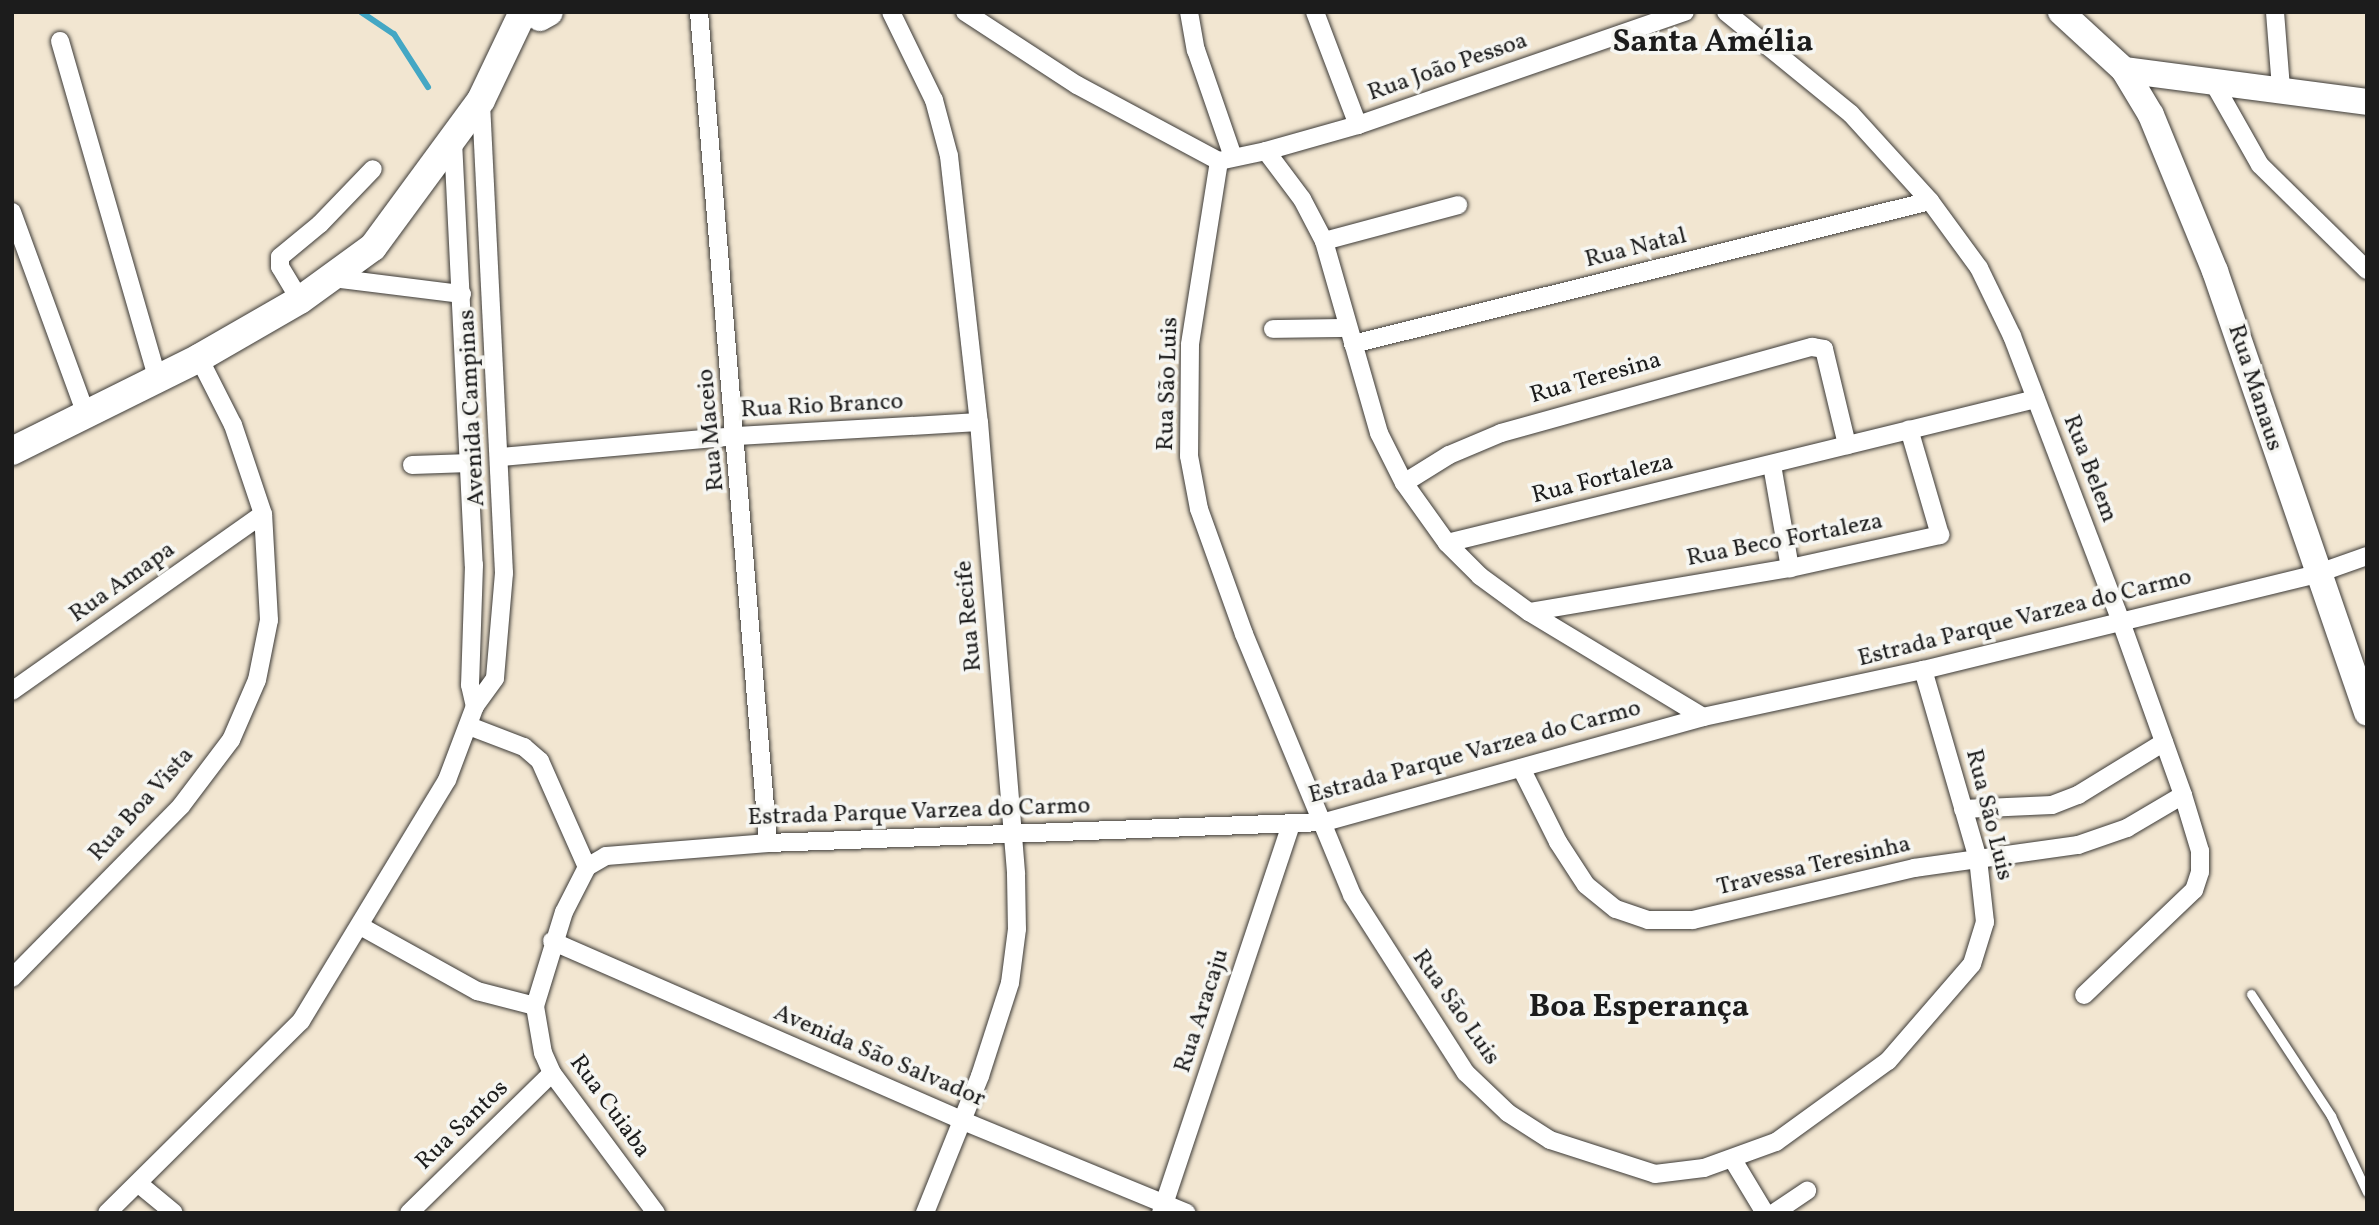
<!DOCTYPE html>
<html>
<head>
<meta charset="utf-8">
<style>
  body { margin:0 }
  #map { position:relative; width:2379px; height:1225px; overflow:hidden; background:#f2e6d1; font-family:Vollkorn,serif }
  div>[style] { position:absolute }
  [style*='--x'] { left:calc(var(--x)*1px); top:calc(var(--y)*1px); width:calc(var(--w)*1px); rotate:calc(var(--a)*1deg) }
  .stream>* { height:6px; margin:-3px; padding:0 3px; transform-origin:3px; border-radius:3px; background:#44a7c4 }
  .roads { filter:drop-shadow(0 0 2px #3c3a37) drop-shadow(0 0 2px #3c3a37) }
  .lane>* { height:9px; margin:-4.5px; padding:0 4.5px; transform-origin:4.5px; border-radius:4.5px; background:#fff }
  .street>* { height:18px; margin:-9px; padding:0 9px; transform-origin:9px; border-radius:9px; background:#fff }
  .secondary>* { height:26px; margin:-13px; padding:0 13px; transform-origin:13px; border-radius:13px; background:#fff }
  .primary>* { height:28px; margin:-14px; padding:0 14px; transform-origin:14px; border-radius:14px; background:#fff }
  span { translate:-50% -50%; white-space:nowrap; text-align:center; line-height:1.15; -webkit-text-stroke:7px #f6f6f2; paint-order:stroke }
  .street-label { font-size:24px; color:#1c1c1c }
  .district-label { font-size:32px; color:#1c1c1c; font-weight:700 }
  .frame { position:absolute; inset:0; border:14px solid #1c1c1c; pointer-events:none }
</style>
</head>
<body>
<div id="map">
  <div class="stream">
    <i style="--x:361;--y:12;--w:40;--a:34"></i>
    <i style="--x:394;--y:34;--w:63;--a:57.3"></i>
  </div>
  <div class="roads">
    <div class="lane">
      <i style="--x:2251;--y:994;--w:146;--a:56.7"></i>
      <i style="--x:2331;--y:1116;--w:84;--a:64.7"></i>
    </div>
    <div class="street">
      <i style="--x:699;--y:12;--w:834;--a:85.25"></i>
      <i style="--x:891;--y:12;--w:98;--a:64"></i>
      <i style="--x:934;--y:100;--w:58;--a:75"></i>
      <i style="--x:949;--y:156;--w:268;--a:83.6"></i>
      <i style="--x:979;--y:422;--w:454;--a:85.3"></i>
      <i style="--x:1016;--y:874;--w:55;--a:89"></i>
      <i style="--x:1017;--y:929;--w:54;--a:97.4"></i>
      <i style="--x:1010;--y:983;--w:98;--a:107.9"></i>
      <i style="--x:980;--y:1076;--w:148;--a:111.9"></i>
      <i style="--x:965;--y:12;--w:134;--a:33.1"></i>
      <i style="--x:1077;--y:85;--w:161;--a:28.2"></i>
      <i style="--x:1189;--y:12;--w:39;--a:80"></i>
      <i style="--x:1196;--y:50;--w:113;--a:70.9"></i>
      <i style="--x:1315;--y:12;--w:121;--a:69.2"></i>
      <i style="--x:1726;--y:12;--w:161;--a:39.2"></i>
      <i style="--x:1851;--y:114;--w:118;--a:47.8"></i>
      <i style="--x:1930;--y:201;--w:83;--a:53.8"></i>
      <i style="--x:1979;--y:268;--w:76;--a:64.1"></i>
      <i style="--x:2012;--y:336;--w:303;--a:69.1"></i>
      <i style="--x:2120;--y:619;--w:187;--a:70.3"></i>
      <i style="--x:2183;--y:795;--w:59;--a:73.1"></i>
      <i style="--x:2200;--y:851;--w:21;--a:90"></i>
      <i style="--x:2200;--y:872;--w:19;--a:108"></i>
      <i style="--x:2194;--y:890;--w:152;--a:136.3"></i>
      <i style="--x:2275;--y:12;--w:77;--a:85.5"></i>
      <i style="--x:60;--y:41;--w:349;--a:73.9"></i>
      <i style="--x:2213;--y:82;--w:95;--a:60.5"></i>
      <i style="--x:2260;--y:165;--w:150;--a:44.5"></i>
      <i style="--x:453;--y:141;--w:425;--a:87.2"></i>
      <i style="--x:474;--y:565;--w:120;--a:91.9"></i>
      <i style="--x:470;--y:685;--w:22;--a:77"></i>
      <i style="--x:1266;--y:151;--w:96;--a:-15.8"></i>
      <i style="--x:1358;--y:125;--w:346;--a:-19.1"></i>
      <i style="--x:12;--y:212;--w:215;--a:69.9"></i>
      <i style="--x:1324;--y:241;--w:139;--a:-15"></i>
      <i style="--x:333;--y:278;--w:130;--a:7.1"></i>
      <i style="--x:300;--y:300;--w:39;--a:-121"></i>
      <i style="--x:280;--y:267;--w:10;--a:-90"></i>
      <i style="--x:280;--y:257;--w:52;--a:-39.5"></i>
      <i style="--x:320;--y:224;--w:76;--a:-46.1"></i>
      <i style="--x:1273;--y:329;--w:75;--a:-0.8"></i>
      <i style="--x:1353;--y:344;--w:594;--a:-13.92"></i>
      <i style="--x:501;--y:457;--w:237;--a:-5.1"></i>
      <i style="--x:737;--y:436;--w:242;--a:-3.3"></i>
      <i style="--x:412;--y:465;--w:58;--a:-2"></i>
      <i style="--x:1772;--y:465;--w:105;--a:80.1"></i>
      <i style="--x:1404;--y:483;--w:53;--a:-31.9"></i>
      <i style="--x:1449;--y:455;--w:56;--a:-22.9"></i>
      <i style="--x:1501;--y:433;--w:323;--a:-15.5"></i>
      <i style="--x:1812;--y:347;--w:12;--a:9"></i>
      <i style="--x:1824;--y:349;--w:99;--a:76.5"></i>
      <i style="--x:1447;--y:543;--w:606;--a:-13.74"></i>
      <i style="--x:1529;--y:612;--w:265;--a:-9.6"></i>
      <i style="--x:1790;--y:568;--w:154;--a:-12.4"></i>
      <i style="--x:1940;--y:535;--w:110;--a:-106.3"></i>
      <i style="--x:12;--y:691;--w:307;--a:-35.2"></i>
      <i style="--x:1703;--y:717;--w:203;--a:-148.9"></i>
      <i style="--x:1529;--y:612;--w:61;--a:-143.7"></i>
      <i style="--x:1480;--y:576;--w:47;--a:-135"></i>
      <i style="--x:1447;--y:543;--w:74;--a:-125.6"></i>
      <i style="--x:1404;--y:483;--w:56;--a:-116.6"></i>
      <i style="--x:1379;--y:433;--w:200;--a:-106"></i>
      <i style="--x:1324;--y:241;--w:47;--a:-117.6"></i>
      <i style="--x:1302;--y:199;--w:60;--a:-126.9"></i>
      <i style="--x:1266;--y:151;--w:48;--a:168"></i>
      <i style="--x:1219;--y:161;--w:186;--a:99"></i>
      <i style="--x:1190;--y:345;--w:111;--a:90.5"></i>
      <i style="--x:1189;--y:456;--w:54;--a:79.3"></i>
      <i style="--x:1199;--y:509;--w:133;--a:70.2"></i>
      <i style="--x:1244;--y:634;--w:282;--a:67.5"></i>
      <i style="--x:1352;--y:895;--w:211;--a:57.4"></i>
      <i style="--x:1466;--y:1073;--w:58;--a:43.6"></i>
      <i style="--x:1508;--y:1113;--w:50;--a:32.7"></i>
      <i style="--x:1550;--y:1140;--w:110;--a:17.9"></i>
      <i style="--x:1655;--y:1174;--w:49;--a:-7"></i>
      <i style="--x:1704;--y:1168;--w:77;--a:-19.9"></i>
      <i style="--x:1776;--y:1142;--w:138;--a:-35.9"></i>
      <i style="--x:1888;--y:1061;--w:128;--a:-49.1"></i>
      <i style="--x:1972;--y:964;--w:44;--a:-72.8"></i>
      <i style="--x:1985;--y:922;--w:63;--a:-96.3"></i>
      <i style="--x:1978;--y:859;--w:197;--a:-106.2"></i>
      <i style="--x:469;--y:726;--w:59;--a:20.9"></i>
      <i style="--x:524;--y:747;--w:21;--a:41"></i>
      <i style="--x:540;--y:761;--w:116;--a:66.1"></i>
      <i style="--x:1521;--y:768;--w:83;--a:63.4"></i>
      <i style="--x:1558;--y:842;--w:51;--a:56.9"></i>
      <i style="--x:1586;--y:885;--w:38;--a:39"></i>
      <i style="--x:1616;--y:909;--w:34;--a:19"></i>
      <i style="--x:1648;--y:920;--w:45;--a:0"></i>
      <i style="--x:1693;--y:920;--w:227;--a:-13.2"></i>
      <i style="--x:1914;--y:868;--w:166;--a:-8"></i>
      <i style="--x:2078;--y:845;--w:52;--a:-19.1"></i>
      <i style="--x:2127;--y:828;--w:65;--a:-30.5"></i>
      <i style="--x:1963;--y:809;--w:89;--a:-2.6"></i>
      <i style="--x:2052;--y:805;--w:28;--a:-21"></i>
      <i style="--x:2078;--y:795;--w:101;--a:-31.6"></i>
      <i style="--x:362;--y:927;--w:132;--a:29.1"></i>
      <i style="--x:477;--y:991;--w:60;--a:14.5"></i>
      <i style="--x:552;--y:941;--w:446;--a:23.6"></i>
      <i style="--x:961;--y:1120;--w:244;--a:22.4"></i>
      <i style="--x:12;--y:978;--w:241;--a:-45.5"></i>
      <i style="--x:181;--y:806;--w:83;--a:-52.9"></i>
      <i style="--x:231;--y:740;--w:65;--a:-66.6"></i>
      <i style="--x:257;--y:680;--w:61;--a:-78.7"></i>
      <i style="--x:269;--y:620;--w:106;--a:-93.2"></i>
      <i style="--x:263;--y:514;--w:94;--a:-108.6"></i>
      <i style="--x:233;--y:425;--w:75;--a:-116.9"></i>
      <i style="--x:1733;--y:1160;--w:62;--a:58.9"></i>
      <i style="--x:139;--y:1184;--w:45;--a:39.6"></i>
      <i style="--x:107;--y:1213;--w:273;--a:-44.7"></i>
      <i style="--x:301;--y:1021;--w:282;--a:-58.8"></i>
      <i style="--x:447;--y:780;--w:79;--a:-69.3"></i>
      <i style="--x:475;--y:706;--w:34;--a:-54"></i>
      <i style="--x:495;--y:678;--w:105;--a:-85.1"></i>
      <i style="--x:504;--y:573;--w:474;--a:-92.8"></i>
      <i style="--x:409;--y:1213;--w:200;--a:-44.4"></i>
      <i style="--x:656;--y:1213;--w:174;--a:-126.6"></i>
      <i style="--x:552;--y:1073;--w:22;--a:-114"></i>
      <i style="--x:543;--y:1053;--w:48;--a:-99.7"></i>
      <i style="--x:535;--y:1006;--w:98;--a:-72.9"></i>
      <i style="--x:564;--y:912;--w:51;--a:-62.9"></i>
      <i style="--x:587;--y:867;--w:22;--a:-30"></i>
      <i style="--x:606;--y:856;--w:163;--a:-4.6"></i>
      <i style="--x:768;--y:843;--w:557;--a:-2.16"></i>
      <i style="--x:1325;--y:822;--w:392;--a:-15.5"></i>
      <i style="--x:1703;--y:717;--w:225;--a:-12.1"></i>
      <i style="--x:1923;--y:670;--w:405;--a:-13.7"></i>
      <i style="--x:2316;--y:574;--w:54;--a:-19.4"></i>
      <i style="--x:1161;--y:1213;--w:409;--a:-71.5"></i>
      <i style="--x:1774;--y:1213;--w:40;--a:-34"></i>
    </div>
    <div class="secondary">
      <i style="--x:2061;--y:12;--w:86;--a:42.6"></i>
      <i style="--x:2124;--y:70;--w:245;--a:7.5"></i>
      <i style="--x:2124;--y:70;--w:52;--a:59"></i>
      <i style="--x:2151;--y:115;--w:169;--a:67.7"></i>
      <i style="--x:2215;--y:271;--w:467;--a:71"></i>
    </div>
    <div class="primary">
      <i style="--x:540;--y:17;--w:10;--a:-29"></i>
      <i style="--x:12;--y:451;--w:209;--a:-26.4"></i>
      <i style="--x:199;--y:358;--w:116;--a:-29.9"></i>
      <i style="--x:300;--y:300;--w:90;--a:-36"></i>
      <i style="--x:373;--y:247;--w:182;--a:-53.7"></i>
      <i style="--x:481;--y:100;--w:98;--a:-64.5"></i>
    </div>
  </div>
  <div class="street-label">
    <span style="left:1448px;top:68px;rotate:-19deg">Rua João Pessoa</span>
    <span style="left:1636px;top:249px;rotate:-14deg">Rua Natal</span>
    <span style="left:1596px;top:379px;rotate:-16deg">Rua Teresina</span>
    <span style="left:1169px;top:384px;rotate:-88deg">Rua São Luis</span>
    <span style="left:2254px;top:388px;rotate:72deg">Rua Manaus</span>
    <span style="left:822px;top:407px;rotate:-3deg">Rua Rio Branco</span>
    <span style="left:473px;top:408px;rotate:-93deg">Avenida Campinas</span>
    <span style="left:712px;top:430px;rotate:-95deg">Rua Maceio</span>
    <span style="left:2089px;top:469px;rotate:69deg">Rua Belem</span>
    <span style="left:1603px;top:480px;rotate:-14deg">Rua Fortaleza</span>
    <span style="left:1785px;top:541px;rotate:-11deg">Rua Beco Fortaleza</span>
    <span style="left:123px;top:583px;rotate:-35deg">Rua Amapa</span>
    <span style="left:970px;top:616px;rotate:-95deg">Rua Recife</span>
    <span style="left:2025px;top:619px;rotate:-14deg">Estrada Parque Varzea do Carmo</span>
    <span style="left:1475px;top:753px;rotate:-15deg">Estrada Parque Varzea do Carmo</span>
    <span style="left:142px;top:805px;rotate:-48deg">Rua Boa Vista</span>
    <span style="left:919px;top:813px;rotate:-2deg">Estrada Parque Varzea do Carmo</span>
    <span style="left:1988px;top:815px;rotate:76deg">Rua São Luis</span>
    <span style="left:1814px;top:867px;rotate:-13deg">Travessa Teresinha</span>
    <span style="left:1455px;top:1008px;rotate:55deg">Rua São Luis</span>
    <span style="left:1203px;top:1011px;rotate:-72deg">Rua Aracaju</span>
    <span style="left:879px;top:1057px;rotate:23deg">Avenida São Salvador</span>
    <span style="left:609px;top:1107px;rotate:54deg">Rua Cuiaba</span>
    <span style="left:463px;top:1126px;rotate:-44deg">Rua Santos</span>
  </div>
  <div class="district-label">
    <span style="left:1713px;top:43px">Santa Amélia</span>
    <span style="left:1639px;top:1008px">Boa Esperança</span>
  </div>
  <div class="frame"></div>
</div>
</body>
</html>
